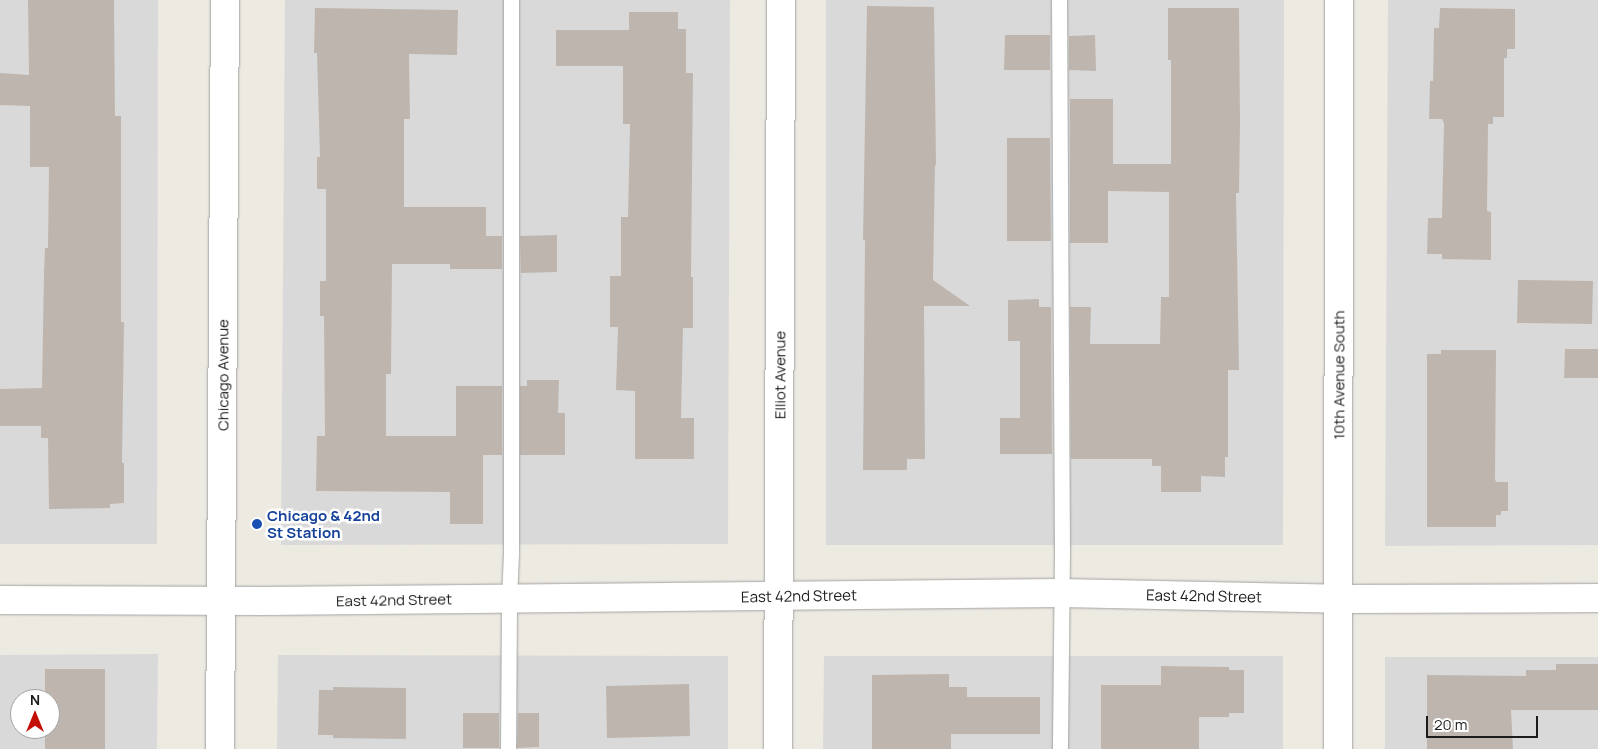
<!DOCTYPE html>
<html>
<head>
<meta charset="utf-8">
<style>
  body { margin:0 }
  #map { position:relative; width:1598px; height:749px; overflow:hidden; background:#edeae2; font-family:Manrope,sans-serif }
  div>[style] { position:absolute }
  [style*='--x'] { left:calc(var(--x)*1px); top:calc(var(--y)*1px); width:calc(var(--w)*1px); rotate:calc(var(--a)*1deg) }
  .residential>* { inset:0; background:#dad9d9 }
  .building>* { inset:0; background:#beb6ae }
  .roads { filter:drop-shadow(0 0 1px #a3a3a3) drop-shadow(0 0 1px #a3a3a3) }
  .service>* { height:15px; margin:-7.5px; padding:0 7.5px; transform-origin:7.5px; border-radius:7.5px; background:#fff }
  .minor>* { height:28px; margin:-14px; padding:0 14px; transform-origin:14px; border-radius:14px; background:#fff }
  .tertiary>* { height:28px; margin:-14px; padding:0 14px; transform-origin:14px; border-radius:14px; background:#fff }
  .dots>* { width:14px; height:14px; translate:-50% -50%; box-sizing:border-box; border:2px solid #fff; border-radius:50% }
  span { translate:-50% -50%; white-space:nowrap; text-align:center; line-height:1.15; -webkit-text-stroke:5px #fff; paint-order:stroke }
  .street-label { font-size:15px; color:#1c1c1c }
  .transit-label { font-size:15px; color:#164399; font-weight:700 }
  .left { translate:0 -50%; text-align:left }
  .north { position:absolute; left:10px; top:689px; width:50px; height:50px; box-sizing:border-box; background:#fff; border:1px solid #a4a4a4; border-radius:50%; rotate:0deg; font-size:14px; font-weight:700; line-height:20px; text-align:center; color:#1c1c1c }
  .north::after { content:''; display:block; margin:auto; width:18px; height:22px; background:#c30f05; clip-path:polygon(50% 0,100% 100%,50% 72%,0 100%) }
  .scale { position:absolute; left:1426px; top:716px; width:112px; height:22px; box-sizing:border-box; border:2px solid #1c1c1c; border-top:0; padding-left:6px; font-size:15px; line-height:18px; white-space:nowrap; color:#1c1c1c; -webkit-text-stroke:4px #fff; paint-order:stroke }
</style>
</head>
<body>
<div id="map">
  <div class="residential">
    <i style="clip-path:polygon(0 0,158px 0,157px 544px,0 544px)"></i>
    <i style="clip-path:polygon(285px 0,730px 0,728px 544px,281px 545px)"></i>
    <i style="clip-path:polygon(826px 0,1284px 0,1283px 545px,826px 545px)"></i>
    <i style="clip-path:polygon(1388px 0,1598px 0,1598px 545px,1385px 546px)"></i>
    <i style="clip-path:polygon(evenodd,158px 654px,157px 749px,0 749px,0 655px,158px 654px,20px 699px,50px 699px,50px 729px,20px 729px,20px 699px)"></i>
    <i style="clip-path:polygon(278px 655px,728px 656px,728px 749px,277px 749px)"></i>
    <i style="clip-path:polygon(824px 656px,1283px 656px,1283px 749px,823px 749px)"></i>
    <i style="clip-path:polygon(1385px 657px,1598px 657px,1598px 749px,1385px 749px)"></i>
  </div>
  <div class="building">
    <i style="clip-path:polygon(28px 0,114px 0,115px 116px,121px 116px,121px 322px,124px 322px,122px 463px,124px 463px,124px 503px,110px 504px,110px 508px,49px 509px,48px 438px,41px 438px,41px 426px,0 426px,0 389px,42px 388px,44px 272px,45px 248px,48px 248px,49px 167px,30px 167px,30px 106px,0 105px,0 73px,29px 75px)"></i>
    <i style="clip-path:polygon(867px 6px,934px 7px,936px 165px,935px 165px,933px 280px,970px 306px,924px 306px,925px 459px,907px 459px,907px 470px,863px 470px,865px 240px,863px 240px)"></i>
    <i style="clip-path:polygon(315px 8px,458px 10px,457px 55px,409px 54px,410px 119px,404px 119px,404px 207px,486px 207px,486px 236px,502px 236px,502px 269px,450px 269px,450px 264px,392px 264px,391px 374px,386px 374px,386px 436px,456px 436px,456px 386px,502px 386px,502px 455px,483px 455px,483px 524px,450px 524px,450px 492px,316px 491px,317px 436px,325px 436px,324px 316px,320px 316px,320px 281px,326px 281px,326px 189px,317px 189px,317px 157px,320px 157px,317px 53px,314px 53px)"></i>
    <i style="clip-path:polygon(1168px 8px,1239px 8px,1240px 122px,1239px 193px,1236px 193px,1239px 370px,1228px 370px,1228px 457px,1225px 457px,1225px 477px,1201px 476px,1201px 492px,1161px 492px,1161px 466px,1152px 466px,1152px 459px,1071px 459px,1070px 307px,1091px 307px,1090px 344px,1160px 344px,1161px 297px,1169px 297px,1169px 192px,1108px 191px,1108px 243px,1070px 243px,1070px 99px,1113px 99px,1113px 164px,1171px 164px,1171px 60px,1168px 60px)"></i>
    <i style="clip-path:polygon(1440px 8px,1515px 9px,1515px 49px,1507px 49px,1507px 58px,1504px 58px,1504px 117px,1493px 117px,1493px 124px,1488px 124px,1487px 211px,1491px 212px,1491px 260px,1442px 259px,1442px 254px,1427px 254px,1428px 218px,1442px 218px,1444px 123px,1442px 119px,1429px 119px,1430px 81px,1433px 81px,1434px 28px,1439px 28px)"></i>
    <i style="clip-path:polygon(629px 12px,678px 12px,678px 29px,686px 29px,686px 73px,693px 73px,691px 277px,693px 277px,693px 328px,683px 328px,681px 418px,694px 418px,694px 459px,635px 459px,635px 391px,616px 390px,618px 327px,610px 327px,610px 276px,621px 276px,621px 217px,628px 217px,630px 124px,623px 124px,623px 66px,556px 66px,556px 30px,629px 30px)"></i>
    <i style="clip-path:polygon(1005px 35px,1050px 35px,1050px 70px,1004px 70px)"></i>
    <i style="clip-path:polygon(1095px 35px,1096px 71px,1069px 70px,1069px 36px)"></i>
    <i style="clip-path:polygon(1007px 138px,1050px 138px,1051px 241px,1007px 241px)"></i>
    <i style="clip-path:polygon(557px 235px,557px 272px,521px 273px,520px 236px)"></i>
    <i style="clip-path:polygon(1518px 280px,1593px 281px,1592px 324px,1517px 323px)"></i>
    <i style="clip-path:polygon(1039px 299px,1039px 307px,1051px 307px,1052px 454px,1000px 454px,1000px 418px,1020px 418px,1020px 341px,1008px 341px,1008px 300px)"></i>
    <i style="clip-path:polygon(1565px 349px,1598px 349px,1598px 378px,1564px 378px)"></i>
    <i style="clip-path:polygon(1441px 350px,1496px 350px,1495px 479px,1496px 482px,1508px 482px,1508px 511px,1501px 511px,1501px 515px,1496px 515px,1496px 527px,1427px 527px,1427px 354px,1441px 354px)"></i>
    <i style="clip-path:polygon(527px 380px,559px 380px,558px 413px,565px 413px,565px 455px,520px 455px,520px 386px,527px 386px)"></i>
    <i style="clip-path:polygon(1556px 664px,1598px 664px,1598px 710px,1511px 710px,1513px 749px,1427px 749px,1427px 675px,1526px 676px,1526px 670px,1556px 670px)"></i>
    <i style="clip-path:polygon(1161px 666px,1229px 667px,1229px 670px,1244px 670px,1244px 713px,1229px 713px,1229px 717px,1199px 717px,1199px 749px,1101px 749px,1101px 685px,1161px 685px)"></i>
    <i style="clip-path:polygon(45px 669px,105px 669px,105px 749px,45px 749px,45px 729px,50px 729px,50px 699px,45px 699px)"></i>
    <i style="clip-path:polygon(949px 674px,949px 687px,967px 687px,967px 697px,1040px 697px,1040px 734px,951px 734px,951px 749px,872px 749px,872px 675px)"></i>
    <i style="clip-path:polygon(689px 684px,690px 736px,607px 738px,606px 686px)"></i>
    <i style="clip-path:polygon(333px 687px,406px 688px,406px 739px,333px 738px,333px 735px,318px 735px,319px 690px,333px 690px)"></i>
    <i style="clip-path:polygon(463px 713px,499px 713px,499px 748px,463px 748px)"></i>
    <i style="clip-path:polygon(518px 713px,539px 713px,539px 747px,517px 748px)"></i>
  </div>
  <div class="roads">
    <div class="service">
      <i style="--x:1059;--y:0;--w:552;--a:89.69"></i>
      <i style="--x:1062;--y:552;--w:197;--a:90.6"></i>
      <i style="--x:508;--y:749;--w:150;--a:-89.6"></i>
      <i style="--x:509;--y:599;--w:45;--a:-87.5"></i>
      <i style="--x:511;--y:554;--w:554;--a:-90"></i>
    </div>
    <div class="minor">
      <i style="--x:778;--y:749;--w:749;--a:-89.77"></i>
      <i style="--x:1338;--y:749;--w:749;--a:-89.92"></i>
    </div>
    <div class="tertiary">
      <i style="--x:0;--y:600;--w:264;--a:0.2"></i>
      <i style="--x:264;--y:601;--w:797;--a:-0.58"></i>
      <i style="--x:1061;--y:593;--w:278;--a:1.2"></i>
      <i style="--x:1339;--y:599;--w:259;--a:-0.2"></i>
      <i style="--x:220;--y:749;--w:749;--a:-89.62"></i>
    </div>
  </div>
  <div class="dots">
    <i style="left:257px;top:524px;background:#1a4fb4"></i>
  </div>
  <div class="street-label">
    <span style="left:223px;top:375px;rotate:-90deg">Chicago Avenue</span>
    <span style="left:780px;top:375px;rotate:-90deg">Elliot Avenue</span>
    <span style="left:1339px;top:375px;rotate:-90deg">10th Avenue South</span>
    <span style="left:799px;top:596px;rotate:-1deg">East 42nd Street</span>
    <span style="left:1204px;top:596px;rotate:1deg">East 42nd Street</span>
    <span style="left:394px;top:600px;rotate:-1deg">East 42nd Street</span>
  </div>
  <div class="transit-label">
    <span class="left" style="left:267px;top:524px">Chicago &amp; 42nd<br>St Station</span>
  </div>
  <div class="north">N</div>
  <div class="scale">20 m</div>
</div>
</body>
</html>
